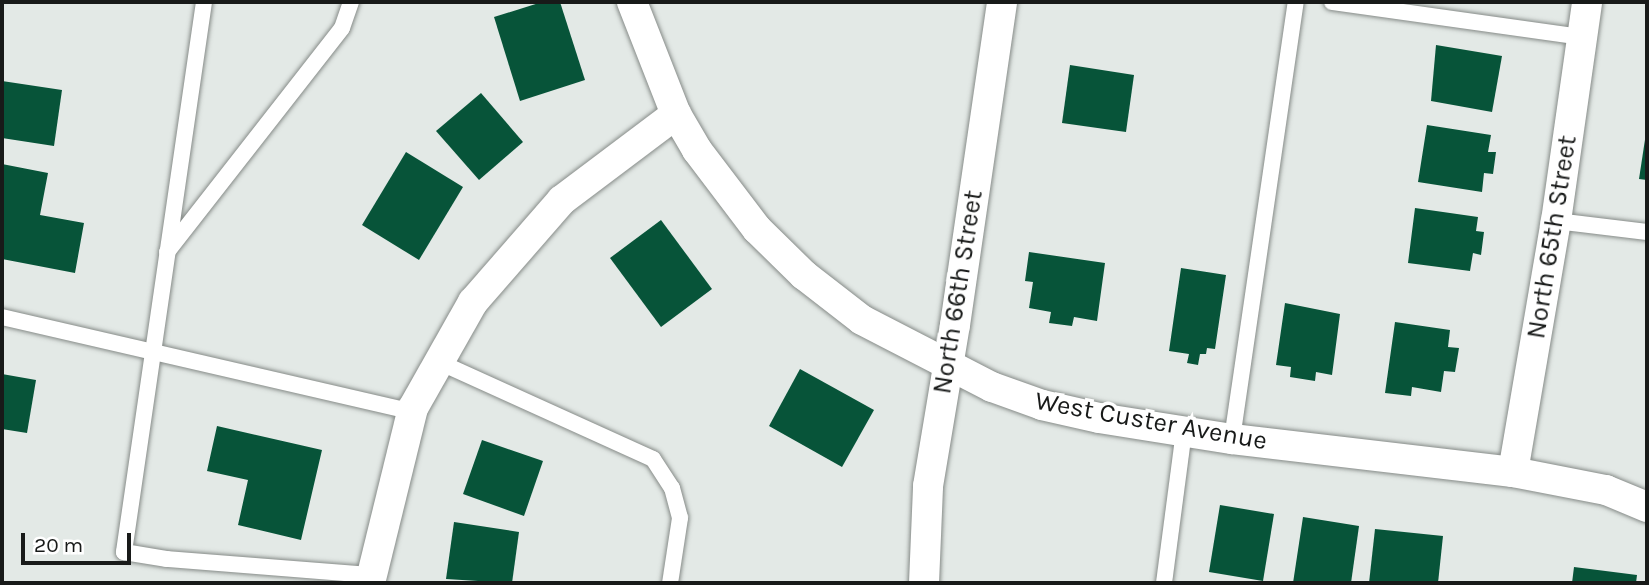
<!DOCTYPE html>
<html>
<head>
<meta charset="utf-8">
<style>
  body { margin:0 }
  #map { position:relative; width:1649px; height:585px; overflow:hidden; background:#e3e9e6; font-family:Karla,sans-serif }
  div>[style] { position:absolute }
  [style*='--x'] { left:calc(var(--x)*1px); top:calc(var(--y)*1px); width:calc(var(--w)*1px); rotate:calc(var(--a)*1deg) }
  .building>* { inset:0; background:#075439 }
  .roads { filter:drop-shadow(0 0 2px #868b88) drop-shadow(0 0 2px #868b88) }
  .service>* { height:16px; margin:-8px; padding:0 8px; transform-origin:8px; border-radius:8px; background:#fff }
  .minor>* { height:30px; margin:-15px; padding:0 15px; transform-origin:15px; border-radius:15px; background:#fff }
  span { translate:-50% -50%; white-space:nowrap; text-align:center; line-height:1.15; -webkit-text-stroke:7px #fff; paint-order:stroke }
  .street-label { font-size:26px; color:#181a19 }
  .frame { position:absolute; inset:0; border:4px solid #181a19; pointer-events:none }
  .scale { position:absolute; left:21px; top:533px; width:110px; height:32px; box-sizing:border-box; border:4px solid #181a19; border-top:0; padding-left:9px; font-size:21px; line-height:24px; white-space:nowrap; color:#181a19; -webkit-text-stroke:5px #fff; paint-order:stroke }
</style>
</head>
<body>
<div id="map">
  <div class="building">
    <i style="clip-path:polygon(542px 2px,560px 2px,585px 80px,520px 101px,494px 17px)"></i>
    <i style="clip-path:polygon(1436px 45px,1502px 56px,1492px 112px,1431px 101px)"></i>
    <i style="clip-path:polygon(1070px 65px,1134px 75px,1126px 132px,1062px 123px)"></i>
    <i style="clip-path:polygon(2px 81px,62px 90px,54px 146px,2px 138px)"></i>
    <i style="clip-path:polygon(481px 93px,523px 142px,479px 180px,436px 131px)"></i>
    <i style="clip-path:polygon(1427px 125px,1491px 135px,1488px 152px,1496px 152px,1493px 174px,1484px 173px,1482px 192px,1418px 182px)"></i>
    <i style="clip-path:polygon(1646px 133px,1647px 133px,1647px 180px,1639px 179px)"></i>
    <i style="clip-path:polygon(406px 152px,463px 187px,419px 260px,362px 225px)"></i>
    <i style="clip-path:polygon(2px 164px,48px 173px,40px 215px,84px 223px,75px 273px,2px 259px)"></i>
    <i style="clip-path:polygon(1415px 208px,1478px 217px,1476px 231px,1484px 232px,1481px 255px,1473px 253px,1470px 271px,1408px 263px)"></i>
    <i style="clip-path:polygon(661px 220px,712px 289px,661px 327px,610px 258px)"></i>
    <i style="clip-path:polygon(1029px 252px,1105px 263px,1097px 321px,1074px 317px,1072px 326px,1049px 323px,1051px 312px,1029px 308px,1033px 282px,1025px 281px)"></i>
    <i style="clip-path:polygon(1181px 268px,1226px 275px,1215px 349px,1207px 348px,1206px 354px,1200px 354px,1198px 365px,1187px 363px,1189px 354px,1169px 351px)"></i>
    <i style="clip-path:polygon(1285px 303px,1340px 314px,1332px 375px,1316px 372px,1315px 381px,1290px 377px,1291px 367px,1276px 365px)"></i>
    <i style="clip-path:polygon(1395px 322px,1450px 330px,1448px 347px,1459px 348px,1455px 372px,1444px 371px,1441px 392px,1412px 387px,1411px 396px,1385px 393px)"></i>
    <i style="clip-path:polygon(800px 369px,874px 410px,842px 467px,769px 426px)"></i>
    <i style="clip-path:polygon(2px 374px,36px 380px,27px 433px,2px 429px)"></i>
    <i style="clip-path:polygon(217px 426px,322px 450px,301px 540px,238px 525px,248px 480px,207px 471px)"></i>
    <i style="clip-path:polygon(482px 440px,543px 461px,524px 516px,463px 494px)"></i>
    <i style="clip-path:polygon(1220px 505px,1274px 514px,1263px 581px,1209px 572px)"></i>
    <i style="clip-path:polygon(1303px 517px,1359px 526px,1351px 583px,1293px 583px)"></i>
    <i style="clip-path:polygon(454px 522px,519px 532px,512px 583px,446px 579px)"></i>
    <i style="clip-path:polygon(1375px 529px,1443px 536px,1438px 583px,1369px 583px)"></i>
    <i style="clip-path:polygon(1574px 567px,1637px 575px,1636px 583px,1572px 583px)"></i>
  </div>
  <div class="roads">
    <div class="service">
      <i style="--x:204;--y:2;--w:556;--a:98.28"></i>
      <i style="--x:124;--y:552;--w:44;--a:9.2"></i>
      <i style="--x:167;--y:559;--w:205;--a:4.5"></i>
      <i style="--x:1332;--y:2;--w:252;--a:8"></i>
      <i style="--x:1556;--y:221;--w:92;--a:6.9"></i>
      <i style="--x:167;--y:252;--w:284;--a:-52"></i>
      <i style="--x:342;--y:28;--w:28;--a:-71"></i>
      <i style="--x:2;--y:317;--w:421;--a:13"></i>
      <i style="--x:439;--y:362;--w:235;--a:24.4"></i>
      <i style="--x:653;--y:459;--w:35;--a:57"></i>
      <i style="--x:672;--y:488;--w:31;--a:75"></i>
      <i style="--x:680;--y:518;--w:66;--a:98.7"></i>
      <i style="--x:1232;--y:439;--w:442;--a:-81.7"></i>
      <i style="--x:1164;--y:583;--w:152;--a:-82.5"></i>
    </div>
    <div class="minor">
      <i style="--x:632;--y:2;--w:120;--a:68.6"></i>
      <i style="--x:676;--y:114;--w:42;--a:59.7"></i>
      <i style="--x:697;--y:150;--w:99;--a:52.8"></i>
      <i style="--x:757;--y:229;--w:66;--a:44.4"></i>
      <i style="--x:804;--y:275;--w:73;--a:37.8"></i>
      <i style="--x:862;--y:320;--w:146;--a:27.3"></i>
      <i style="--x:992;--y:387;--w:53;--a:19.8"></i>
      <i style="--x:1042;--y:405;--w:58;--a:12.8"></i>
      <i style="--x:1099;--y:418;--w:135;--a:9"></i>
      <i style="--x:1232;--y:439;--w:283;--a:6.7"></i>
      <i style="--x:1513;--y:472;--w:95;--a:11"></i>
      <i style="--x:1606;--y:490;--w:44;--a:22.5"></i>
      <i style="--x:1513;--y:472;--w:255;--a:-80.3"></i>
      <i style="--x:1556;--y:221;--w:221;--a:-81.9"></i>
      <i style="--x:370;--y:583;--w:180;--a:-76.2"></i>
      <i style="--x:413;--y:408;--w:122;--a:-60.5"></i>
      <i style="--x:473;--y:302;--w:135;--a:-48.9"></i>
      <i style="--x:562;--y:200;--w:143;--a:-37"></i>
      <i style="--x:924;--y:583;--w:97;--a:-87.6"></i>
      <i style="--x:928;--y:486;--w:163;--a:-80.5"></i>
      <i style="--x:955;--y:325;--w:326;--a:-81.7"></i>
    </div>
  </div>
  <div class="street-label">
    <span style="left:1552px;top:237px;rotate:-81deg">North 65th Street</span>
    <span style="left:958px;top:292px;rotate:-81deg">North 66th Street</span>
    <span style="left:1151px;top:421px;rotate:10deg">West Custer Avenue</span>
  </div>
  <div class="frame"></div>
  <div class="scale">20 m</div>
</div>
</body>
</html>
